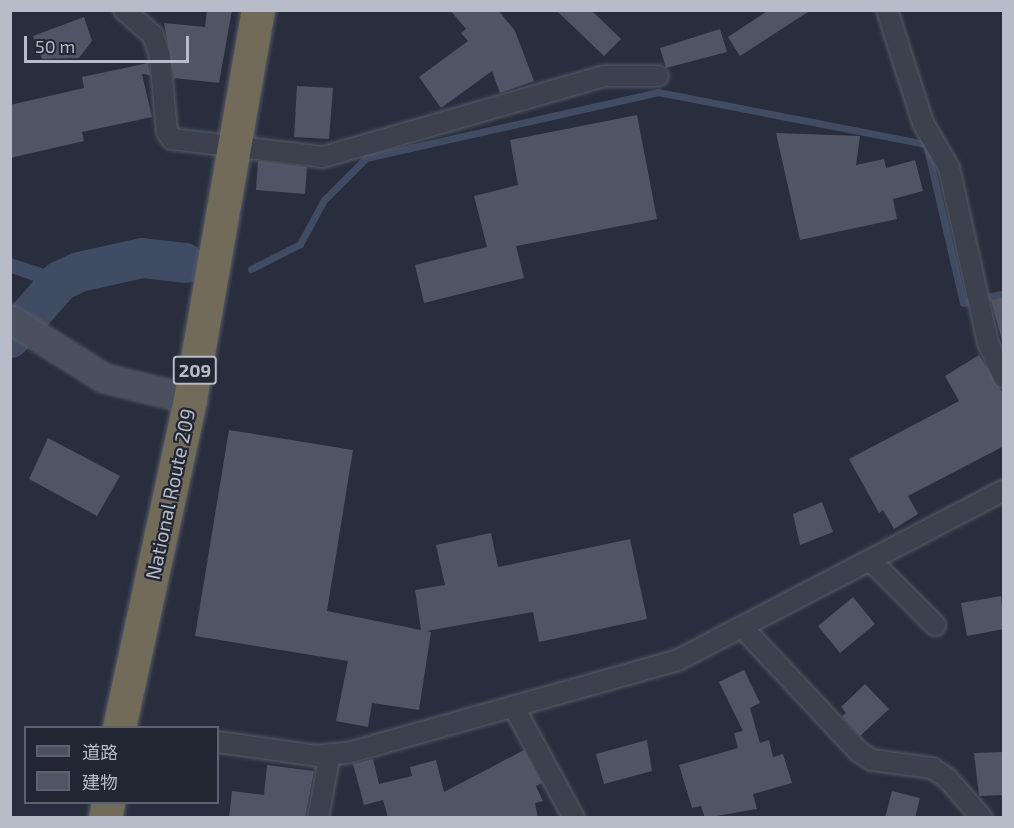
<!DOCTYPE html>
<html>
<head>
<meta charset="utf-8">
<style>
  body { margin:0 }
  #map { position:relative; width:1014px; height:828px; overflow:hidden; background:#282e3d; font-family:"Exo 2","Noto Sans JP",sans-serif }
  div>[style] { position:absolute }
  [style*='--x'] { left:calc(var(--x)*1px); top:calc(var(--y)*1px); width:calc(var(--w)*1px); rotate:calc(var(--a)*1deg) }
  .water>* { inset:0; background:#404b64 }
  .stream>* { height:7px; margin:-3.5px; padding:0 3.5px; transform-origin:3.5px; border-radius:3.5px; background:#404b64 }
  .river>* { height:40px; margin:-20px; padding:0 20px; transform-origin:20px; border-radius:20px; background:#404b64 }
  .building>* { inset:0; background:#4f5565 }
  .roads { filter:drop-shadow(0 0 2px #575c68) drop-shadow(0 0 2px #575c68) }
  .street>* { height:20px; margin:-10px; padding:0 10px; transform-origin:10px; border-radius:10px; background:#3c414d }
  .secondary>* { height:27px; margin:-13.5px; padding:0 13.5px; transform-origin:13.5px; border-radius:13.5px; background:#4a505f }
  .highway>* { height:33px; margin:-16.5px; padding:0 16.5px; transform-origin:16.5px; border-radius:16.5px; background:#726b5a }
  span { translate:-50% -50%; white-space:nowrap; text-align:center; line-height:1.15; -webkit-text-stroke:4.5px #212632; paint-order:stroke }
  .shield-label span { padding:2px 4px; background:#212632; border:2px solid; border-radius:4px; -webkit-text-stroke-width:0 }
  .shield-label { font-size:18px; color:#b8bcc8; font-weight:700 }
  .street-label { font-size:20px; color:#b8bcc8 }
  .frame { position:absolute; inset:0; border:12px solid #b8bcc8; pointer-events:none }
  .legend { position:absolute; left:24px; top:726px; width:195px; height:78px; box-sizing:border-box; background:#212632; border:2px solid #5d626e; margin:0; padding:8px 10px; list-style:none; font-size:18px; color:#b8bcc8 }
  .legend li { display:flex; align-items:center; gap:12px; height:30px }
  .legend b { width:30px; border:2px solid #5d626e }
  .scale { position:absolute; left:24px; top:36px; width:165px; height:27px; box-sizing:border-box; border:3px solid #b8bcc8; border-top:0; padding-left:8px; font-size:18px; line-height:21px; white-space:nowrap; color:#b8bcc8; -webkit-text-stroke:4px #212632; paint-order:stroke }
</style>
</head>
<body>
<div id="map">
  <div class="water">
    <i style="clip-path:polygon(11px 258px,51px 271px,48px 286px,11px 273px)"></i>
  </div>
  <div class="stream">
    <i style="--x:251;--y:269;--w:55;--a:-27"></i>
    <i style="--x:300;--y:244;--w:50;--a:-61.4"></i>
    <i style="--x:324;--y:200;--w:59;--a:-45"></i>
    <i style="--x:366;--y:158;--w:299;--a:-12.7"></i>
    <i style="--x:658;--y:92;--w:273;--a:11"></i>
    <i style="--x:926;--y:144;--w:163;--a:76.9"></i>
    <i style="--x:963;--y:303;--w:42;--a:-13.7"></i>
  </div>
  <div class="river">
    <i style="--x:10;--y:338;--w:76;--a:-48.7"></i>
    <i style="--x:60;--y:281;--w:21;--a:-25"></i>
    <i style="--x:79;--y:272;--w:65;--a:-12.5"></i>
    <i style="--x:142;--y:258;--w:43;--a:6.6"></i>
  </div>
  <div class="building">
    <i style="clip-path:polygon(207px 10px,232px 10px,219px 83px,174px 78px,164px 23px,205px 27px)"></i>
    <i style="clip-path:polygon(450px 10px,498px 10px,515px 31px,534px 81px,500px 93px,492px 71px,441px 108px,419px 77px,468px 41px,461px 33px,466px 29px)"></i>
    <i style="clip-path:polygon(556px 10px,591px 10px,621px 39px,604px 56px)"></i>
    <i style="clip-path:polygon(769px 10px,811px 10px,740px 56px,728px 37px)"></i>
    <i style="clip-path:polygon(84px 17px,92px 41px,79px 58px,42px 59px,33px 36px)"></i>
    <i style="clip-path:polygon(720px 29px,727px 52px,666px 68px,660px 48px)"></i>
    <i style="clip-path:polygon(148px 63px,150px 75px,142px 74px,152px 117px,82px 132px,84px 141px,10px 158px,10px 105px,84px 88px,82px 77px)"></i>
    <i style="clip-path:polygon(297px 86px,333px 88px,329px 139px,294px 137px)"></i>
    <i style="clip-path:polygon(637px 115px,657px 219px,516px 246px,524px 278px,424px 303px,415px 265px,487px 247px,474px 196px,518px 185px,510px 140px)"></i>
    <i style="clip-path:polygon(776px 133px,860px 136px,856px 165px,884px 159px,886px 168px,915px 160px,923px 191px,893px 199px,897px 219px,800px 240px)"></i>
    <i style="clip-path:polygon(258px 161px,307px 167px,305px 194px,256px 190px)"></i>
    <i style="clip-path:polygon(1004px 297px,1004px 348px,991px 300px)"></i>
    <i style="clip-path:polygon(979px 355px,1004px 395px,1004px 446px,908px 496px,918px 514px,894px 529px,883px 510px,879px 513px,849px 459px,959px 401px,945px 376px)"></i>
    <i style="clip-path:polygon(229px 430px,353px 450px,327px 611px,421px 630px,415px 590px,445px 585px,436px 545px,491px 533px,498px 567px,630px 539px,647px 619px,539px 642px,533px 612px,427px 631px,431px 632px,419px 710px,372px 703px,368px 727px,336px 721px,348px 661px,195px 636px)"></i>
    <i style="clip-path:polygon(48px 438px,120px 476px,97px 516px,29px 479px)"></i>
    <i style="clip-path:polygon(822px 502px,833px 532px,800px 545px,793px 514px)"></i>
    <i style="clip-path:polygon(1001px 596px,1004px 629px,967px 636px,961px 603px)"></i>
    <i style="clip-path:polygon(853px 597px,875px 624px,840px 653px,818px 626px)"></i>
    <i style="clip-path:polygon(744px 670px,760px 703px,750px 708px,760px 743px,769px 740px,773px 757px,783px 754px,792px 783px,753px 794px,757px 809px,705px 818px,701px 806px,692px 808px,679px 765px,738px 748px,734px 733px,743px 731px,719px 682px)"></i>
    <i style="clip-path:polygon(865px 684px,889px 709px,860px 736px,842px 716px,846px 713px,841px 707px)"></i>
    <i style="clip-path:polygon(647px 740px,652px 771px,604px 784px,596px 754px)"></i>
    <i style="clip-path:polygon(524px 750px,542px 783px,536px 786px,543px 801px,535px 803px,538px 818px,388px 818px,383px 800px,364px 805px,353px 764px,373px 759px,379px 784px,412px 776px,410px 767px,436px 760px,444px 792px)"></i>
    <i style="clip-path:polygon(1004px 752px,1004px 795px,979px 796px,974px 753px)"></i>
    <i style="clip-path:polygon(267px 765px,314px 771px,305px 818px,229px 818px,232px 791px,264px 795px)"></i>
    <i style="clip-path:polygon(892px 791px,920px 798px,915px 818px,885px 818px)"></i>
  </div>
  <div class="roads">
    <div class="street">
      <i style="--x:124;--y:10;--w:38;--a:41"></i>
      <i style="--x:153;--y:35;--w:23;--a:72"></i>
      <i style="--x:160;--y:57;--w:75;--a:84.7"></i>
      <i style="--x:167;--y:132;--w:9;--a:54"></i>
      <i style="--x:172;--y:139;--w:152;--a:6.8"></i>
      <i style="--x:323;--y:157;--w:292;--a:-16.1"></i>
      <i style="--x:604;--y:76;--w:54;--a:0"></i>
      <i style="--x:887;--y:10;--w:119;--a:72.3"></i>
      <i style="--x:923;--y:123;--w:52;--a:60"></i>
      <i style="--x:949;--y:168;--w:179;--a:77.4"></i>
      <i style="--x:988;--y:343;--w:38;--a:65"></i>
      <i style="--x:871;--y:561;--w:91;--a:45"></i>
      <i style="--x:743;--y:628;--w:170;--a:46.9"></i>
      <i style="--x:859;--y:752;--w:15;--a:32"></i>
      <i style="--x:872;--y:760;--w:61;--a:7.6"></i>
      <i style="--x:932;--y:768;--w:18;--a:34"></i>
      <i style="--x:947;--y:778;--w:53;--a:48.8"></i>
      <i style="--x:515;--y:709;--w:124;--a:61.6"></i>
      <i style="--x:218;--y:742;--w:100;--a:8"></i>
      <i style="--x:317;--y:756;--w:31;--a:-6"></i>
      <i style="--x:348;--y:753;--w:343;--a:-15.7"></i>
      <i style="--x:678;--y:660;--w:368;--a:-27.5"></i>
      <i style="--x:318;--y:818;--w:65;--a:-79.4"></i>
    </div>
    <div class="secondary">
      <i style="--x:10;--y:319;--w:111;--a:32.1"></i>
      <i style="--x:104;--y:378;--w:89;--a:13.7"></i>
    </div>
    <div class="highway">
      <i style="--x:119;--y:728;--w:337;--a:-77.8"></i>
      <i style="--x:190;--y:399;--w:395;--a:-80.1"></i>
      <i style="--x:105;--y:818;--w:16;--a:-79"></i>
    </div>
  </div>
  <div class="shield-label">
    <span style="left:195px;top:370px">209</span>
  </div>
  <div class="street-label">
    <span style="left:170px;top:494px;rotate:-78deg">National Route 209</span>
  </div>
  <div class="frame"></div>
  <ul class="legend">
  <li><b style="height:8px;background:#4a505f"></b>道路</li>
  <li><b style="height:16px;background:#4f5565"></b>建物</li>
  </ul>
  <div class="scale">50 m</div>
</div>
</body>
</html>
